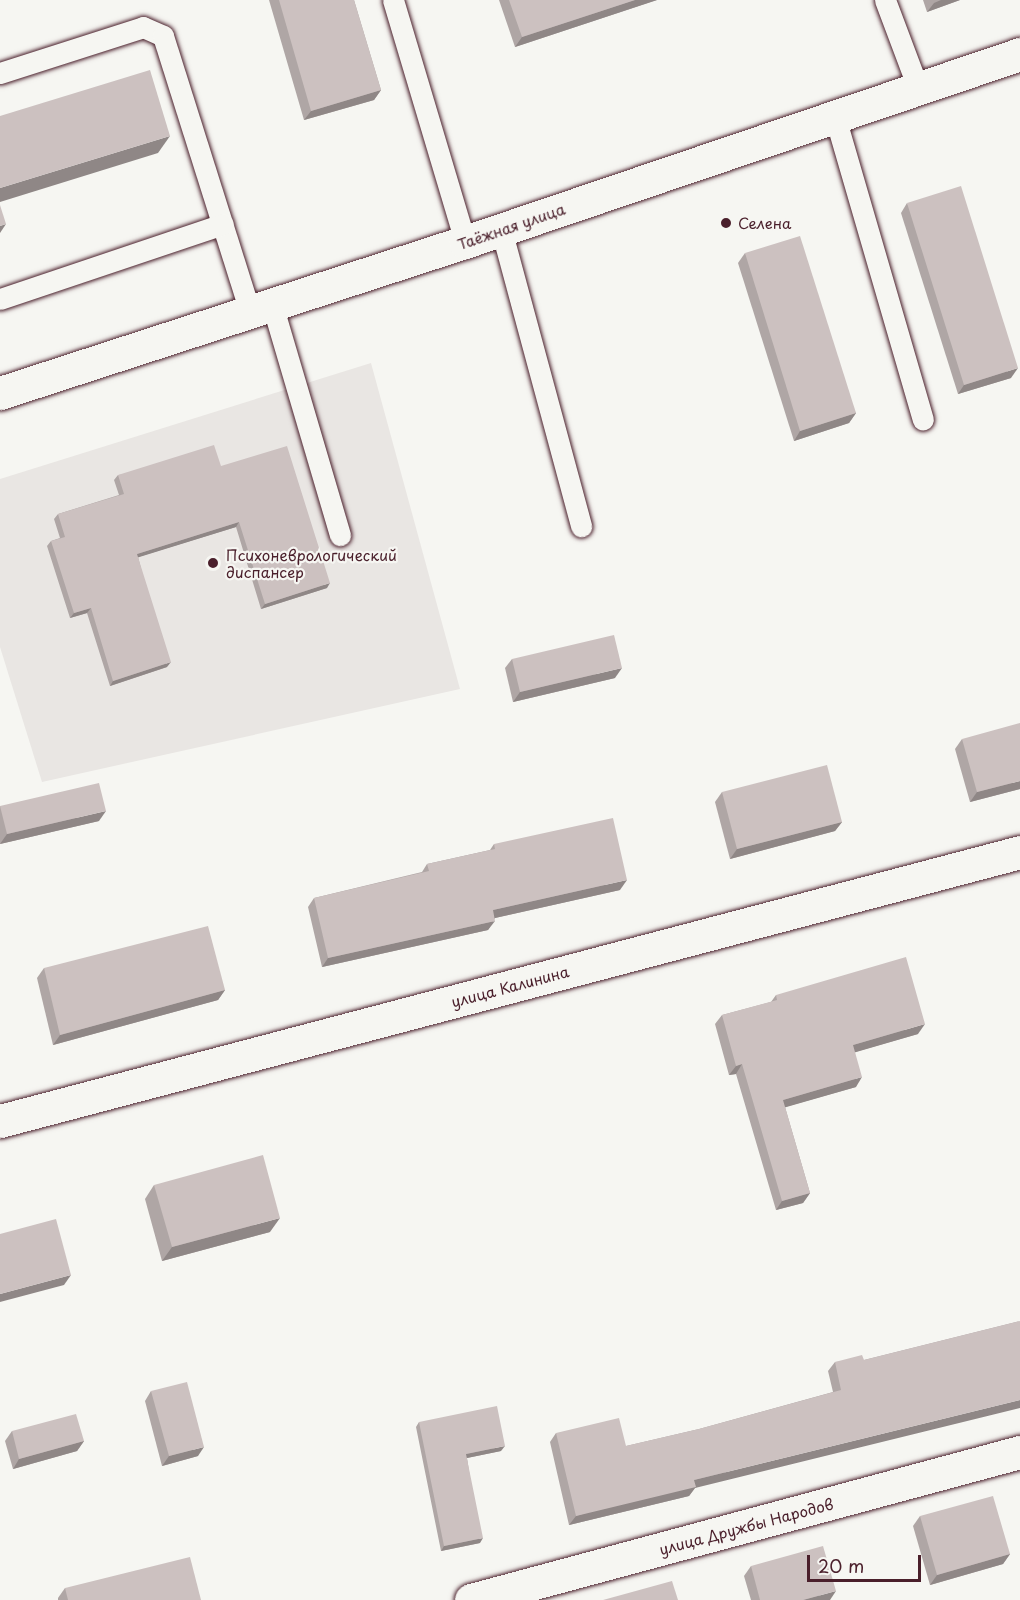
<!DOCTYPE html>
<html>
<head>
<meta charset="utf-8">
<style>
  body { margin:0 }
  #map { position:relative; width:1020px; height:1600px; overflow:hidden; background:#f6f6f2; font-family:"Playpen Sans",sans-serif }
  div>[style] { position:absolute }
  [style*='--x'] { left:calc(var(--x)*1px); top:calc(var(--y)*1px); width:calc(var(--w)*1px); rotate:calc(var(--a)*1deg) }
  .built>* { inset:0; background:#e9e6e3 }
  .roads { filter:drop-shadow(0 0 2px #4a1f2b) drop-shadow(0 0 2px #4a1f2b) }
  .lane>* { height:21px; margin:-10.5px; padding:0 10.5px; transform-origin:10.5px; border-radius:10.5px; background:#f6f6f2 }
  .street>* { height:33px; margin:-16.5px; padding:0 16.5px; transform-origin:16.5px; border-radius:16.5px; background:#f6f6f2 }
  .wall>* { inset:0; background:#afa6a5 }
  .shaded-wall>* { inset:0; background:#8f8786 }
  .building>* { inset:0; background:#ccc1c0 }
  .dots>* { width:16px; height:16px; translate:-50% -50%; box-sizing:border-box; border:3px solid #f6f6f2; border-radius:50% }
  span { translate:-50% -50%; white-space:nowrap; text-align:center; line-height:1.15; -webkit-text-stroke:4.5px #f6f6f2; paint-order:stroke }
  .poi-label { font-size:15px; color:#4a1f2b }
  .left { translate:0 -50%; text-align:left }
  .street-label { font-size:15px; color:#4a1f2b }
  .scale { position:absolute; left:807px; top:1555px; width:114px; height:27px; box-sizing:border-box; border:3px solid #4a1f2b; border-top:0; padding-left:8px; font-size:18px; line-height:21px; white-space:nowrap; color:#4a1f2b; -webkit-text-stroke:4px #f6f6f2; paint-order:stroke }
</style>
</head>
<body>
<div id="map">
  <div class="built">
    <i style="clip-path:polygon(371px 363px,460px 689px,42px 782px,0 647px,0 479px)"></i>
  </div>
  <div class="roads">
    <div class="lane">
      <i style="--x:393;--y:0;--w:252;--a:73.4"></i>
      <i style="--x:885;--y:0;--w:94;--a:69.4"></i>
      <i style="--x:0;--y:73;--w:150;--a:-17.8"></i>
      <i style="--x:143;--y:27;--w:22;--a:24"></i>
      <i style="--x:163;--y:36;--w:289;--a:72.5"></i>
      <i style="--x:835;--y:117;--w:315;--a:73.8"></i>
      <i style="--x:501;--y:229;--w:308;--a:74.9"></i>
      <i style="--x:0;--y:299;--w:235;--a:-18.6"></i>
      <i style="--x:272;--y:304;--w:241;--a:73.6"></i>
    </div>
    <div class="street">
      <i style="--x:0;--y:393;--w:489;--a:-18"></i>
      <i style="--x:465;--y:242;--w:586;--a:-18.71"></i>
      <i style="--x:0;--y:1121;--w:1055;--a:-14.77"></i>
      <i style="--x:471;--y:1600;--w:569;--a:-15.09"></i>
    </div>
  </div>
  <div class="wall">
    <i style="clip-path:polygon(269px 0,354px 0,381px 90px,374px 100px,304px 120px)"></i>
    <i style="clip-path:polygon(499px 0,657px 0,515px 47px)"></i>
    <i style="clip-path:polygon(923px 0,960px 0,927px 12px)"></i>
    <i style="clip-path:polygon(907px 203px,1011px 378px,958px 394px,901px 213px)"></i>
    <i style="clip-path:polygon(745px 253px,856px 413px,849px 423px,794px 441px,738px 263px)"></i>
    <i style="clip-path:polygon(221px 466px,327px 588px,261px 609px,236px 527px,138px 557px,167px 667px,110px 686px,87px 613px,70px 618px,47px 546px,51px 541px,60px 538px,54px 519px,58px 514px,119px 495px,114px 480px,118px 475px)"></i>
    <i style="clip-path:polygon(512px 659px,615px 678px,513px 702px,505px 668px)"></i>
    <i style="clip-path:polygon(962px 739px,1020px 789px,970px 802px,955px 749px)"></i>
    <i style="clip-path:polygon(722px 792px,842px 822px,835px 831px,730px 859px,715px 802px)"></i>
    <i style="clip-path:polygon(0 806px,99px 821px,0 844px)"></i>
    <i style="clip-path:polygon(494px 844px,620px 890px,495px 918px,488px 930px,322px 967px,308px 907px,314px 898px,422px 872px,427px 864px,490px 850px)"></i>
    <i style="clip-path:polygon(44px 968px,225px 990px,218px 1000px,53px 1045px,37px 978px)"></i>
    <i style="clip-path:polygon(776px 995px,918px 1034px,855px 1052px,856px 1087px,785px 1107px,810px 1193px,803px 1203px,776px 1210px,736px 1074px,729px 1075px,715px 1024px,722px 1015px,771px 1002px)"></i>
    <i style="clip-path:polygon(154px 1185px,270px 1232px,162px 1261px,145px 1199px)"></i>
    <i style="clip-path:polygon(1020px 1321px,695px 1488px,689px 1496px,569px 1525px,550px 1442px,556px 1433px,626px 1446px,699px 1429px,833px 1392px,828px 1371px,835px 1362px,864px 1360px)"></i>
    <i style="clip-path:polygon(151px 1391px,198px 1456px,162px 1466px,145px 1401px)"></i>
    <i style="clip-path:polygon(419px 1422px,501px 1451px,467px 1458px,480px 1543px,441px 1551px,416px 1427px)"></i>
    <i style="clip-path:polygon(12px 1431px,84px 1441px,77px 1451px,13px 1469px,5px 1441px)"></i>
    <i style="clip-path:polygon(920px 1516px,1010px 1554px,1003px 1564px,930px 1585px,913px 1526px)"></i>
    <i style="clip-path:polygon(751px 1566px,830px 1600px,751px 1600px,744px 1576px)"></i>
    <i style="clip-path:polygon(65px 1588px,201px 1600px,58px 1600px,58px 1598px)"></i>
  </div>
  <div class="shaded-wall">
    <i style="clip-path:polygon(635px 0,657px 0,515px 47px,522px 37px)"></i>
    <i style="clip-path:polygon(941px 0,960px 0,927px 12px,934px 3px)"></i>
    <i style="clip-path:polygon(381px 90px,374px 100px,304px 120px,311px 111px)"></i>
    <i style="clip-path:polygon(170px 136px,158px 153px,0 202px,0 188px)"></i>
    <i style="clip-path:polygon(6px 224px,0 233px,0 226px)"></i>
    <i style="clip-path:polygon(1018px 368px,1011px 378px,958px 394px,964px 385px)"></i>
    <i style="clip-path:polygon(856px 413px,849px 423px,794px 441px,800px 431px)"></i>
    <i style="clip-path:polygon(239px 522px,236px 527px,133px 559px,137px 554px)"></i>
    <i style="clip-path:polygon(330px 583px,327px 588px,261px 609px,265px 604px)"></i>
    <i style="clip-path:polygon(91px 608px,87px 613px,70px 618px,74px 613px)"></i>
    <i style="clip-path:polygon(171px 662px,167px 667px,110px 686px,113px 681px)"></i>
    <i style="clip-path:polygon(622px 668px,615px 678px,513px 702px,520px 692px)"></i>
    <i style="clip-path:polygon(1020px 781px,1020px 789px,970px 802px,977px 792px)"></i>
    <i style="clip-path:polygon(106px 811px,99px 821px,0 844px,7px 834px)"></i>
    <i style="clip-path:polygon(842px 822px,835px 831px,730px 859px,737px 849px)"></i>
    <i style="clip-path:polygon(627px 880px,620px 890px,486px 920px,493px 910px)"></i>
    <i style="clip-path:polygon(495px 921px,488px 930px,322px 967px,328px 958px)"></i>
    <i style="clip-path:polygon(225px 990px,218px 1000px,53px 1045px,60px 1035px)"></i>
    <i style="clip-path:polygon(925px 1024px,918px 1034px,846px 1055px,853px 1045px)"></i>
    <i style="clip-path:polygon(742px 1064px,736px 1074px,729px 1075px,736px 1066px)"></i>
    <i style="clip-path:polygon(862px 1077px,856px 1087px,776px 1110px,783px 1100px)"></i>
    <i style="clip-path:polygon(810px 1193px,803px 1203px,776px 1210px,782px 1201px)"></i>
    <i style="clip-path:polygon(280px 1218px,270px 1232px,162px 1261px,172px 1247px)"></i>
    <i style="clip-path:polygon(71px 1275px,64px 1285px,0 1302px,0 1294px)"></i>
    <i style="clip-path:polygon(1020px 1400px,1020px 1408px,695px 1488px,689px 1496px,569px 1525px,576px 1516px,694px 1480px)"></i>
    <i style="clip-path:polygon(84px 1441px,77px 1451px,13px 1469px,19px 1459px)"></i>
    <i style="clip-path:polygon(505px 1446px,501px 1451px,462px 1459px,466px 1454px)"></i>
    <i style="clip-path:polygon(204px 1447px,198px 1456px,162px 1466px,169px 1456px)"></i>
    <i style="clip-path:polygon(483px 1538px,480px 1543px,441px 1551px,444px 1546px)"></i>
    <i style="clip-path:polygon(1010px 1554px,1003px 1564px,930px 1585px,937px 1575px)"></i>
    <i style="clip-path:polygon(836px 1591px,830px 1600px,803px 1600px)"></i>
  </div>
  <div class="building">
    <i style="clip-path:polygon(279px 0,354px 0,381px 90px,311px 111px)"></i>
    <i style="clip-path:polygon(509px 0,635px 0,522px 37px)"></i>
    <i style="clip-path:polygon(150px 70px,170px 136px,0 188px,0 116px)"></i>
    <i style="clip-path:polygon(961px 186px,1018px 368px,964px 385px,907px 203px)"></i>
    <i style="clip-path:polygon(0 205px,6px 224px,0 226px)"></i>
    <i style="clip-path:polygon(800px 236px,856px 413px,800px 431px,745px 253px)"></i>
    <i style="clip-path:polygon(214px 445px,221px 466px,287px 446px,330px 583px,265px 604px,239px 522px,137px 554px,171px 662px,113px 681px,91px 608px,74px 613px,51px 541px,65px 537px,58px 514px,124px 494px,118px 475px)"></i>
    <i style="clip-path:polygon(614px 635px,622px 668px,520px 692px,512px 659px)"></i>
    <i style="clip-path:polygon(1020px 723px,1020px 781px,977px 792px,962px 739px)"></i>
    <i style="clip-path:polygon(827px 765px,842px 822px,737px 849px,722px 792px)"></i>
    <i style="clip-path:polygon(99px 783px,106px 811px,7px 834px,0 806px)"></i>
    <i style="clip-path:polygon(613px 818px,627px 880px,493px 910px,495px 921px,328px 958px,314px 898px,429px 871px,427px 864px,495px 849px,494px 844px)"></i>
    <i style="clip-path:polygon(208px 926px,225px 990px,60px 1035px,44px 968px)"></i>
    <i style="clip-path:polygon(906px 957px,925px 1024px,853px 1045px,862px 1077px,783px 1100px,810px 1193px,782px 1201px,742px 1064px,736px 1066px,722px 1015px,777px 1000px,776px 995px)"></i>
    <i style="clip-path:polygon(263px 1155px,280px 1218px,172px 1247px,154px 1185px)"></i>
    <i style="clip-path:polygon(56px 1219px,71px 1275px,0 1294px,0 1234px)"></i>
    <i style="clip-path:polygon(1020px 1321px,1020px 1400px,694px 1480px,696px 1487px,576px 1516px,556px 1433px,619px 1418px,626px 1446px,699px 1429px,841px 1390px,835px 1362px,862px 1355px,864px 1360px)"></i>
    <i style="clip-path:polygon(187px 1382px,204px 1447px,169px 1456px,151px 1391px)"></i>
    <i style="clip-path:polygon(497px 1406px,505px 1446px,466px 1454px,483px 1538px,444px 1546px,419px 1422px)"></i>
    <i style="clip-path:polygon(76px 1414px,84px 1441px,19px 1459px,12px 1431px)"></i>
    <i style="clip-path:polygon(993px 1496px,1010px 1554px,937px 1575px,920px 1516px)"></i>
    <i style="clip-path:polygon(823px 1546px,836px 1591px,803px 1600px,760px 1600px,751px 1566px)"></i>
    <i style="clip-path:polygon(190px 1557px,201px 1600px,68px 1600px,65px 1588px)"></i>
    <i style="clip-path:polygon(672px 1581px,678px 1600px,603px 1600px)"></i>
  </div>
  <div class="dots">
    <i style="left:726px;top:223px;background:#4a1f2b"></i>
    <i style="left:213px;top:563px;background:#4a1f2b"></i>
  </div>
  <div class="poi-label">
    <span class="left" style="left:738px;top:223px">Селена</span>
    <span class="left" style="left:226px;top:563px">Психоневрологический<br>диспансер</span>
  </div>
  <div class="street-label">
    <span style="left:511px;top:226px;rotate:-19deg">Таёжная улица</span>
    <span style="left:510px;top:986px;rotate:-15deg">улица Калинина</span>
    <span style="left:746px;top:1526px;rotate:-15deg">улица Дружбы Народов</span>
  </div>
  <div class="scale">20 m</div>
</div>
</body>
</html>
